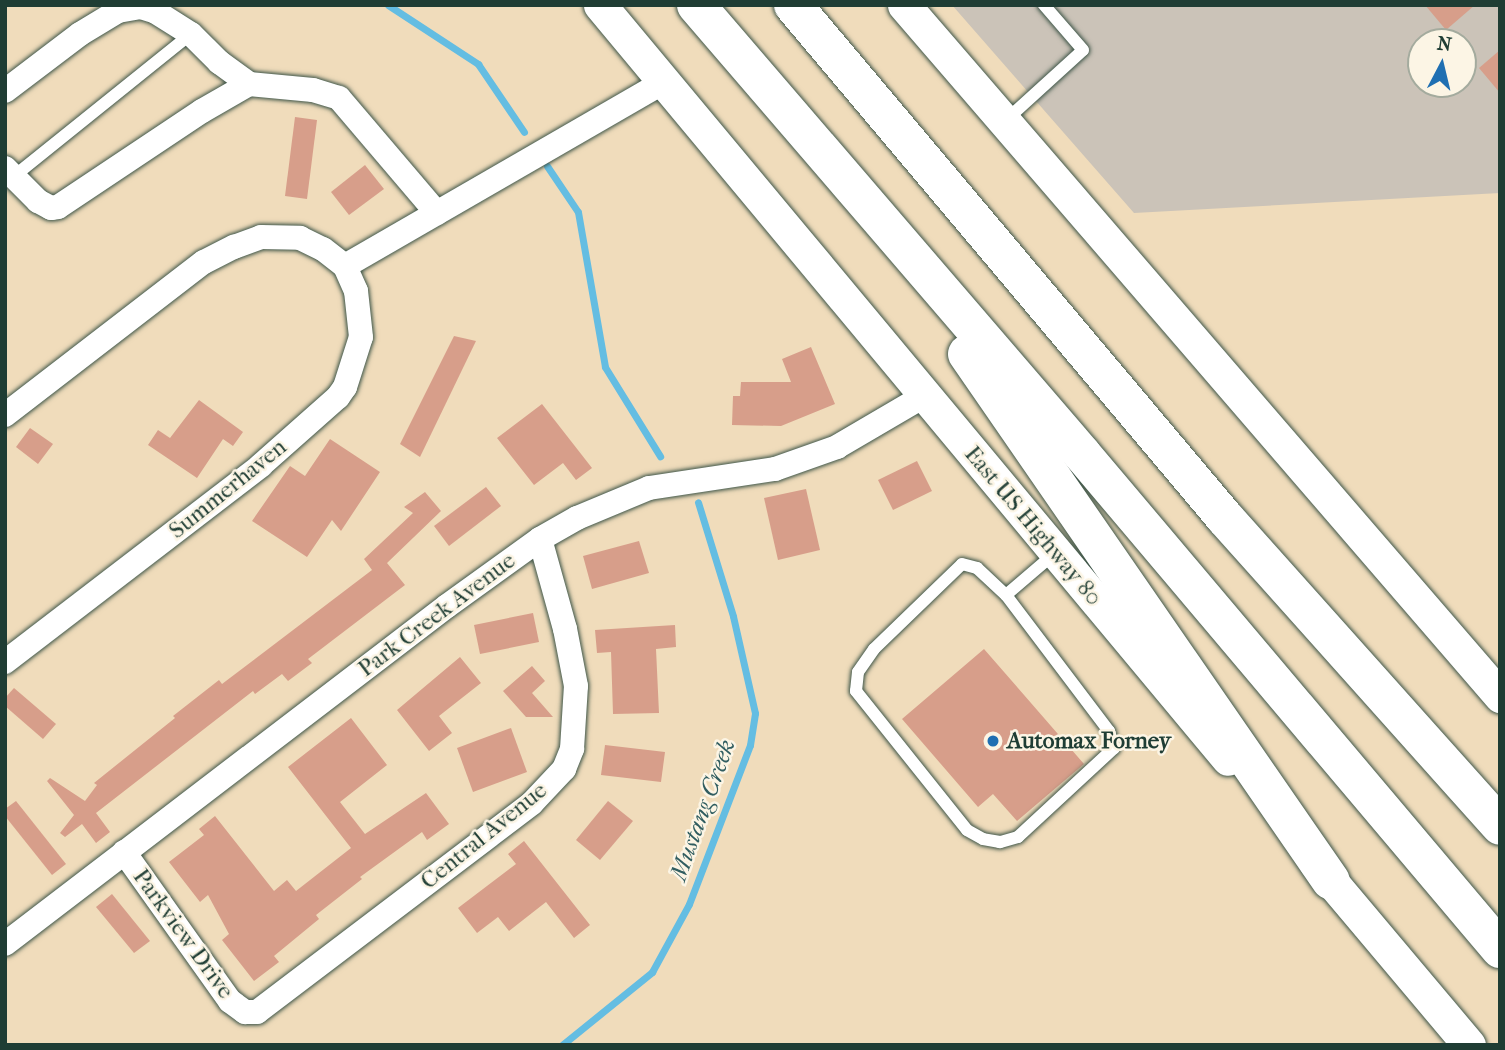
<!DOCTYPE html>
<html>
<head>
<meta charset="utf-8">
<style>
  body { margin:0 }
  #map { position:relative; width:1505px; height:1050px; overflow:hidden; background:#f0dcbb; font-family:"IM FELL French Canon",serif }
  div>[style] { position:absolute }
  [style*='--x'] { left:calc(var(--x)*1px); top:calc(var(--y)*1px); width:calc(var(--w)*1px); rotate:calc(var(--a)*1deg) }
  .industrial>* { inset:0; background:#cbc3b8 }
  .stream>* { height:7px; margin:-3.5px; padding:0 3.5px; transform-origin:3.5px; border-radius:3.5px; background:#64bde2 }
  .building>* { inset:0; background:#d79e8a }
  .roads { filter:drop-shadow(0 0 2px #3e5548) drop-shadow(0 0 2px #3e5548) }
  .lane>* { height:12px; margin:-6px; padding:0 6px; transform-origin:6px; border-radius:6px; background:#fff }
  .street>* { height:24px; margin:-12px; padding:0 12px; transform-origin:12px; border-radius:12px; background:#fff }
  .secondary>* { height:33px; margin:-16.5px; padding:0 16.5px; transform-origin:16.5px; border-radius:16.5px; background:#fff }
  .highway>* { height:38px; margin:-19px; padding:0 19px; transform-origin:19px; border-radius:19px; background:#fff }
  .dots>* { width:19px; height:19px; translate:-50% -50%; box-sizing:border-box; border:4px solid #fcf5e5; border-radius:50% }
  span { translate:-50% -50%; white-space:nowrap; text-align:center; line-height:1.15; -webkit-text-stroke:5px #fcf5e5; paint-order:stroke }
  .street-label { font-size:23px; color:#1f3d34 }
  .poi-label { font-size:23px; color:#1f3d34; font-weight:700 }
  .left { translate:0 -50%; text-align:left }
  .water-label { font-size:24px; color:#305d60; font-style:italic }
  .frame { position:absolute; inset:0; border:7px solid #1f3d34; pointer-events:none }
  .north { position:absolute; left:1407px; top:28px; width:70px; height:70px; box-sizing:border-box; background:#fcf5e5; border:2px solid #a4ab9e; border-radius:50%; rotate:7deg; font-size:19px; font-weight:700; line-height:28px; text-align:center; color:#1f3d34 }
  .north::after { content:''; display:block; margin:auto; width:24px; height:32px; background:#1f6fb2; clip-path:polygon(50% 0,100% 100%,50% 72%,0 100%) }
</style>
</head>
<body>
<div id="map">
  <div class="industrial">
    <i style="clip-path:polygon(evenodd,952px 5px,1500px 5px,1500px 193px,1134px 213px,952px 5px,1421px 42px,1463px 42px,1463px 84px,1421px 84px,1421px 42px)"></i>
  </div>
  <div class="stream">
    <i style="--x:388;--y:5;--w:108;--a:33.2"></i>
    <i style="--x:478;--y:64;--w:82;--a:55.9"></i>
    <i style="--x:547;--y:166;--w:55;--a:56"></i>
    <i style="--x:578;--y:212;--w:157;--a:80.1"></i>
    <i style="--x:605;--y:367;--w:105;--a:58.3"></i>
    <i style="--x:562;--y:1045;--w:116;--a:-39"></i>
    <i style="--x:652;--y:972;--w:77;--a:-61.4"></i>
    <i style="--x:689;--y:904;--w:170;--a:-69"></i>
    <i style="--x:750;--y:745;--w:32;--a:-81"></i>
    <i style="--x:755;--y:713;--w:99;--a:-102.8"></i>
    <i style="--x:733;--y:616;--w:119;--a:-107.1"></i>
  </div>
  <div class="building">
    <i style="clip-path:polygon(1425px 5px,1475px 5px,1446px 30px)"></i>
    <i style="clip-path:polygon(1500px 50px,1500px 93px,1479px 68px)"></i>
    <i style="clip-path:polygon(295px 117px,317px 120px,307px 199px,285px 196px)"></i>
    <i style="clip-path:polygon(365px 165px,384px 189px,349px 215px,331px 192px)"></i>
    <i style="clip-path:polygon(454px 336px,476px 341px,420px 457px,400px 444px)"></i>
    <i style="clip-path:polygon(811px 347px,835px 404px,781px 426px,732px 425px,733px 396px,740px 396px,741px 382px,791px 382px,782px 359px)"></i>
    <i style="clip-path:polygon(199px 400px,243px 432px,233px 446px,223px 439px,197px 478px,148px 445px,158px 430px,170px 438px)"></i>
    <i style="clip-path:polygon(542px 404px,592px 468px,576px 480px,563px 463px,534px 485px,497px 438px)"></i>
    <i style="clip-path:polygon(30px 428px,53px 444px,38px 464px,16px 447px)"></i>
    <i style="clip-path:polygon(330px 439px,380px 472px,341px 531px,332px 520px,307px 557px,252px 521px,290px 466px,305px 476px)"></i>
    <i style="clip-path:polygon(917px 461px,932px 491px,893px 510px,878px 480px)"></i>
    <i style="clip-path:polygon(486px 487px,501px 506px,449px 546px,434px 526px)"></i>
    <i style="clip-path:polygon(806px 489px,820px 550px,778px 560px,764px 498px)"></i>
    <i style="clip-path:polygon(425px 492px,441px 511px,387px 563px,405px 585px,308px 659px,312px 663px,288px 681px,282px 674px,255px 694px,253px 691px,96px 813px,110px 832px,96px 843px,82px 824px,65px 837px,60px 833px,74px 815px,47px 781px,50px 778px,85px 801px,97px 785px,94px 783px,175px 718px,173px 716px,219px 680px,222px 684px,372px 570px,364px 559px,413px 513px,404px 507px)"></i>
    <i style="clip-path:polygon(639px 541px,649px 573px,592px 589px,583px 556px)"></i>
    <i style="clip-path:polygon(533px 613px,539px 642px,480px 654px,474px 625px)"></i>
    <i style="clip-path:polygon(675px 625px,676px 647px,656px 649px,659px 713px,613px 714px,611px 652px,597px 653px,595px 630px)"></i>
    <i style="clip-path:polygon(984px 649px,1084px 764px,1017px 821px,993px 794px,978px 807px,902px 719px)"></i>
    <i style="clip-path:polygon(460px 657px,481px 683px,439px 716px,452px 733px,429px 751px,397px 710px)"></i>
    <i style="clip-path:polygon(532px 666px,545px 681px,532px 693px,553px 717px,526px 717px,503px 691px)"></i>
    <i style="clip-path:polygon(14px 688px,56px 724px,43px 739px,5px 706px,5px 698px)"></i>
    <i style="clip-path:polygon(351px 718px,387px 765px,340px 802px,365px 834px,426px 793px,449px 824px,427px 840px,422px 832px,360px 877px,362px 879px,316px 915px,319px 919px,274px 956px,279px 962px,254px 981px,222px 940px,229px 934px,208px 895px,200px 902px,169px 862px,204px 835px,199px 829px,215px 816px,274px 891px,287px 880px,296px 891px,351px 848px,288px 767px)"></i>
    <i style="clip-path:polygon(511px 728px,527px 772px,473px 792px,457px 748px)"></i>
    <i style="clip-path:polygon(605px 745px,665px 752px,661px 782px,601px 775px)"></i>
    <i style="clip-path:polygon(16px 801px,66px 864px,52px 875px,5px 816px,5px 809px)"></i>
    <i style="clip-path:polygon(608px 801px,633px 821px,600px 860px,576px 840px)"></i>
    <i style="clip-path:polygon(524px 841px,590px 925px,574px 938px,546px 902px,509px 931px,498px 917px,477px 933px,458px 908px,516px 864px,508px 854px)"></i>
    <i style="clip-path:polygon(112px 894px,150px 941px,134px 953px,96px 907px)"></i>
  </div>
  <div class="roads">
    <div class="lane">
      <i style="--x:1005;--y:121;--w:105;--a:-42.3"></i>
      <i style="--x:1083;--y:50;--w:60;--a:-130.9"></i>
      <i style="--x:13;--y:177;--w:228;--a:-38.8"></i>
      <i style="--x:1006;--y:595;--w:171;--a:52.9"></i>
      <i style="--x:1109;--y:731;--w:18;--a:74"></i>
      <i style="--x:1114;--y:748;--w:131;--a:137.2"></i>
      <i style="--x:1018;--y:837;--w:19;--a:164"></i>
      <i style="--x:1000;--y:842;--w:17;--a:-170"></i>
      <i style="--x:983;--y:839;--w:18;--a:-151"></i>
      <i style="--x:967;--y:830;--w:178;--a:-128.6"></i>
      <i style="--x:856;--y:691;--w:19;--a:-84"></i>
      <i style="--x:858;--y:672;--w:28;--a:-55"></i>
      <i style="--x:874;--y:649;--w:122;--a:-44"></i>
      <i style="--x:962;--y:564;--w:16;--a:15"></i>
      <i style="--x:977;--y:568;--w:40;--a:43"></i>
      <i style="--x:1006;--y:595;--w:65;--a:-40.6"></i>
    </div>
    <div class="street">
      <i style="--x:5;--y:91;--w:94;--a:-37.2"></i>
      <i style="--x:80;--y:34;--w:44;--a:-31.2"></i>
      <i style="--x:118;--y:11;--w:23;--a:-10"></i>
      <i style="--x:141;--y:7;--w:16;--a:18"></i>
      <i style="--x:156;--y:12;--w:41;--a:32.2"></i>
      <i style="--x:191;--y:34;--w:40;--a:45"></i>
      <i style="--x:219;--y:62;--w:37;--a:36"></i>
      <i style="--x:249;--y:84;--w:64;--a:5.4"></i>
      <i style="--x:313;--y:90;--w:27;--a:17"></i>
      <i style="--x:339;--y:98;--w:151;--a:49.6"></i>
      <i style="--x:5;--y:168;--w:47;--a:45"></i>
      <i style="--x:38;--y:201;--w:15;--a:28"></i>
      <i style="--x:51;--y:208;--w:7;--a:-8"></i>
      <i style="--x:58;--y:207;--w:173;--a:-33.7"></i>
      <i style="--x:202;--y:111;--w:54;--a:-29.9"></i>
      <i style="--x:5;--y:415;--w:251;--a:-37.6"></i>
      <i style="--x:204;--y:262;--w:34;--a:-27"></i>
      <i style="--x:234;--y:247;--w:29;--a:-20"></i>
      <i style="--x:261;--y:237;--w:39;--a:1"></i>
      <i style="--x:300;--y:238;--w:25;--a:26"></i>
      <i style="--x:323;--y:249;--w:28;--a:38"></i>
      <i style="--x:345;--y:266;--w:370;--a:-30"></i>
      <i style="--x:5;--y:662;--w:322;--a:-37.5"></i>
      <i style="--x:260;--y:466;--w:104;--a:-41.5"></i>
      <i style="--x:338;--y:397;--w:12;--a:-55"></i>
      <i style="--x:345;--y:387;--w:52;--a:-72.3"></i>
      <i style="--x:361;--y:337;--w:46;--a:-96.2"></i>
      <i style="--x:356;--y:291;--w:27;--a:-114"></i>
      <i style="--x:124;--y:852;--w:183;--a:54.6"></i>
      <i style="--x:230;--y:1001;--w:19;--a:36"></i>
      <i style="--x:245;--y:1012;--w:12;--a:0"></i>
      <i style="--x:257;--y:1012;--w:345;--a:-37.2"></i>
      <i style="--x:532;--y:803;--w:47;--a:-46.7"></i>
      <i style="--x:564;--y:769;--w:22;--a:-68"></i>
      <i style="--x:572;--y:749;--w:63;--a:-86.4"></i>
      <i style="--x:576;--y:686;--w:58;--a:-100.9"></i>
      <i style="--x:565;--y:629;--w:93;--a:-105.5"></i>
      <i style="--x:5;--y:944;--w:556;--a:-37.41"></i>
      <i style="--x:447;--y:606;--w:115;--a:-35.8"></i>
      <i style="--x:540;--y:539;--w:43;--a:-29.6"></i>
      <i style="--x:577;--y:518;--w:78;--a:-22.6"></i>
      <i style="--x:649;--y:488;--w:127;--a:-8.6"></i>
      <i style="--x:775;--y:469;--w:66;--a:-19.5"></i>
      <i style="--x:837;--y:447;--w:101;--a:-30.4"></i>
    </div>
    <div class="secondary">
      <i style="--x:600;--y:5;--w:981;--a:50.21"></i>
      <i style="--x:904;--y:5;--w:913;--a:49.22"></i>
      <i style="--x:1315;--y:862;--w:239;--a:49.9"></i>
    </div>
    <div class="highway">
      <i style="--x:696;--y:5;--w:592;--a:49.31"></i>
      <i style="--x:1082;--y:454;--w:648;--a:49.82"></i>
      <i style="--x:793;--y:5;--w:671;--a:49.9"></i>
      <i style="--x:1225;--y:518;--w:413;--a:48.2"></i>
      <i style="--x:967;--y:354;--w:640;--a:55.37"></i>
    </div>
  </div>
  <div class="dots">
    <i style="left:993px;top:741px;background:#1f6fb2"></i>
  </div>
  <div class="street-label">
    <span style="left:228px;top:489px;rotate:-39deg">Summerhaven</span>
    <span style="left:1033px;top:526px;rotate:50deg">East US Highway 80</span>
    <span style="left:437px;top:615px;rotate:-37deg">Park Creek Avenue</span>
    <span style="left:484px;top:836px;rotate:-39deg">Central Avenue</span>
    <span style="left:183px;top:934px;rotate:54deg">Parkview Drive</span>
  </div>
  <div class="poi-label">
    <span class="left" style="left:1007px;top:741px">Automax Forney</span>
  </div>
  <div class="water-label">
    <span style="left:703px;top:810px;rotate:-70deg">Mustang Creek</span>
  </div>
  <div class="frame"></div>
  <div class="north">N</div>
</div>
</body>
</html>
